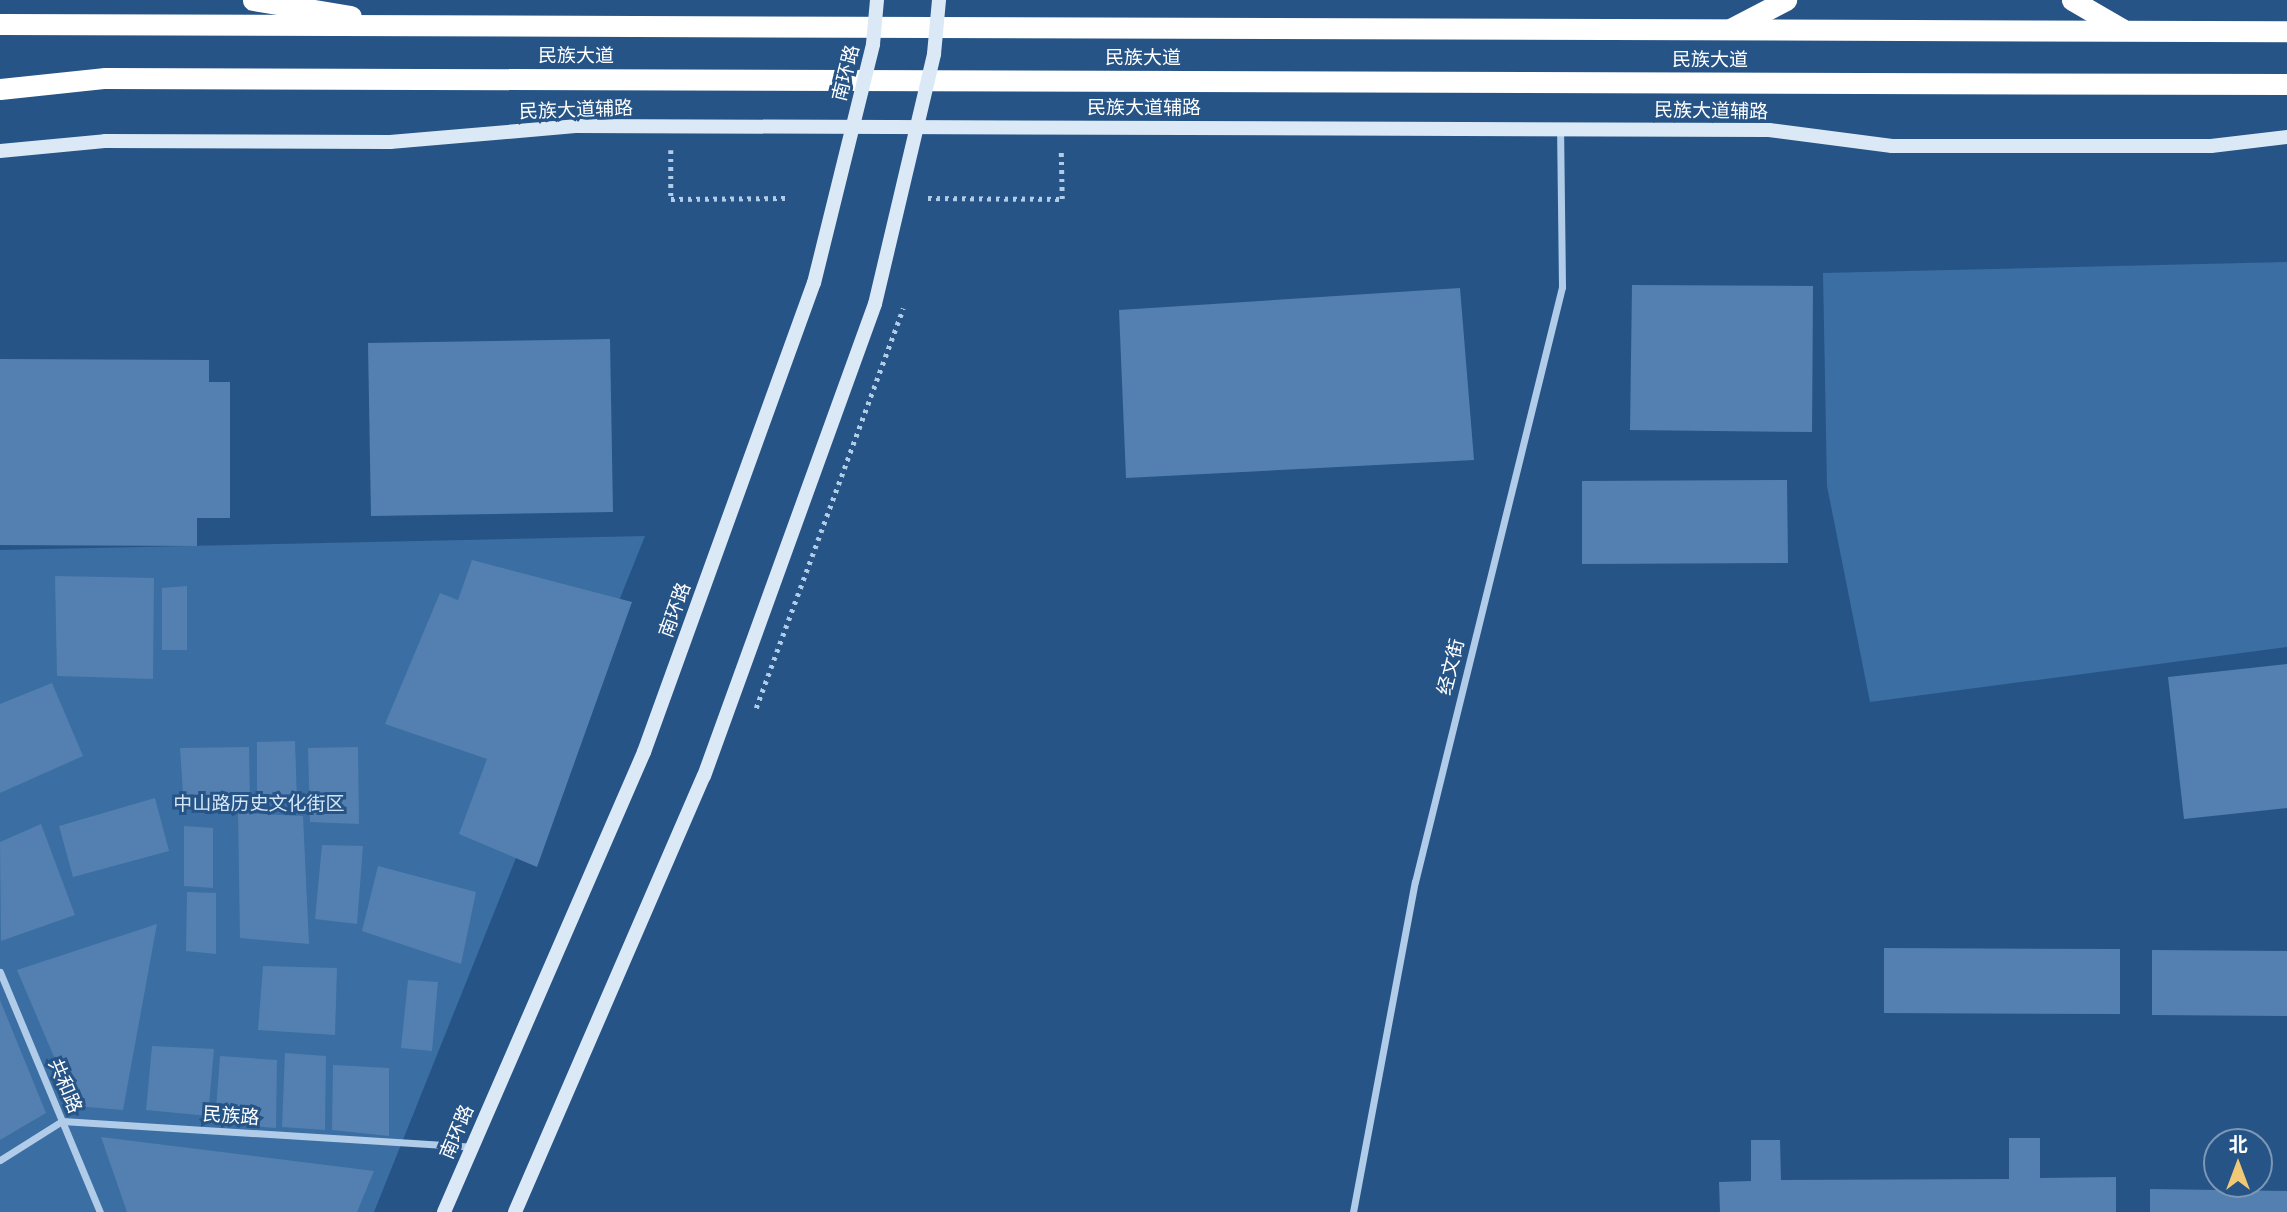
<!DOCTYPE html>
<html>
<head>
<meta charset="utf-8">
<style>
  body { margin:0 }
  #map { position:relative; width:2287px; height:1212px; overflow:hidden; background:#265486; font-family:Ubuntu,"Noto Sans SC",sans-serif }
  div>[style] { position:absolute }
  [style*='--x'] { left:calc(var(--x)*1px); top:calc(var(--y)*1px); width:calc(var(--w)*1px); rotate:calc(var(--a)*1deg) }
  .green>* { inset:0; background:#3b6ea3 }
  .building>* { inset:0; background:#5380b0 }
  .path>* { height:4.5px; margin-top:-2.25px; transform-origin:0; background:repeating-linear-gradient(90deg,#b1cce8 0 3.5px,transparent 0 8.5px) }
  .street>* { height:7px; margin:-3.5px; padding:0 3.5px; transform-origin:3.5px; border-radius:3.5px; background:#b1cce8 }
  .secondary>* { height:14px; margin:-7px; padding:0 7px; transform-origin:7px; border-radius:7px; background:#dbe9f7 }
  .highway>* { height:21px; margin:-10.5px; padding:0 10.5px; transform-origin:10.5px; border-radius:10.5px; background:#fff }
  .path-bridge>* { height:4.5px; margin-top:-2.25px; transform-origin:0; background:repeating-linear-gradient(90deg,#b1cce8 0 3.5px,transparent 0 8.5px) }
  .secondary-bridge>* { height:14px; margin:-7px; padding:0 7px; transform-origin:7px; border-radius:7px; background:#dbe9f7 }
  span { translate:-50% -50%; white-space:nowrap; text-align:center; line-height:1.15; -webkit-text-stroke:6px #265486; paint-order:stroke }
  .street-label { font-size:19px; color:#fff }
  .park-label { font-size:19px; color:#d5e6f7 }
  .north { position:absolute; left:2203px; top:1128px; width:70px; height:70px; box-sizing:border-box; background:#265486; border:2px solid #7d98b6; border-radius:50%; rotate:0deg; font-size:19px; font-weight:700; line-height:28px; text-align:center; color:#fff }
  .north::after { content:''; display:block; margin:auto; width:24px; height:32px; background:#f1c976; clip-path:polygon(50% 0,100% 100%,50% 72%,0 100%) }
</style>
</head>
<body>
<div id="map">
  <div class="green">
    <i style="clip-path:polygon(2287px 262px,2287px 647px,1870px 702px,1827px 486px,1823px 273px)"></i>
    <i style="clip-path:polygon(645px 536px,374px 1212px,0 1212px,0 550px)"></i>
  </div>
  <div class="building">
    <i style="clip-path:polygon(1632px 285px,1813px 286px,1812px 432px,1630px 430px)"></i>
    <i style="clip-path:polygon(1460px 288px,1474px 460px,1126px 478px,1119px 310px)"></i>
    <i style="clip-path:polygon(610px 339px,613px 512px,371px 516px,368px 343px)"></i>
    <i style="clip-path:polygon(0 359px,209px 360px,209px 382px,230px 382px,230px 518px,197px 518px,197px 546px,0 545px)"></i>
    <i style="clip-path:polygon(1787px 480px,1788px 563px,1582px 564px,1582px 481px)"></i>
    <i style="clip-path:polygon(472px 560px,632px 602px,537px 867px,459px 834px,487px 759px,385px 724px,440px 593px,458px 600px)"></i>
    <i style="clip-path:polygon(55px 576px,154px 578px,153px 679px,57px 676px)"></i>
    <i style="clip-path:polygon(187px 586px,187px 650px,162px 650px,162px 588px)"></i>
    <i style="clip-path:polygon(2287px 664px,2287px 808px,2184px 819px,2168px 677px)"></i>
    <i style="clip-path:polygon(52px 683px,83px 756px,0 793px,0 704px)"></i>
    <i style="clip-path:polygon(295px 741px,297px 801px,257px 798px,257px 742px)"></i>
    <i style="clip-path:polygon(249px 747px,250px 804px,184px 808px,180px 748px)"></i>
    <i style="clip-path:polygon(358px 747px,359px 824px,310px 822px,308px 748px)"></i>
    <i style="clip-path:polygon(155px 798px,169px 851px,73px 877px,59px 826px)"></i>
    <i style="clip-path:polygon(238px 813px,303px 816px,309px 944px,240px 938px)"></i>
    <i style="clip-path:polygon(41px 824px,75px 915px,1px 941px,0 842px)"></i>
    <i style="clip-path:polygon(184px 826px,213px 828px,213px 888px,184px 886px)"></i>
    <i style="clip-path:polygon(322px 845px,363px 846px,357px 924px,315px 919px)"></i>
    <i style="clip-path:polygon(378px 866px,476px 892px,461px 964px,362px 931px)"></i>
    <i style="clip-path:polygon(187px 892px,216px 893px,216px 954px,186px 951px)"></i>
    <i style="clip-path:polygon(157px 924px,123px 1110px,75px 1106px,17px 970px)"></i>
    <i style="clip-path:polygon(1884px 948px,2120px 949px,2120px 1014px,1884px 1013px)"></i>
    <i style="clip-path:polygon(2152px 950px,2287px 951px,2287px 1016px,2152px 1015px)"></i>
    <i style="clip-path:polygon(263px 966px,337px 968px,335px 1035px,258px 1030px)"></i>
    <i style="clip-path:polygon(408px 980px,438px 982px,432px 1051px,401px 1048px)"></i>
    <i style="clip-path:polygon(0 1000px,46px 1113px,0 1140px)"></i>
    <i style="clip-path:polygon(152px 1046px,214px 1049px,208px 1116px,146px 1110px)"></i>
    <i style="clip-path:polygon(285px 1053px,326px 1056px,325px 1130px,282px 1127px)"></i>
    <i style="clip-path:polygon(220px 1056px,277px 1060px,276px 1128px,215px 1123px)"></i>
    <i style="clip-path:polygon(333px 1065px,389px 1068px,389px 1136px,332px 1130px)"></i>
    <i style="clip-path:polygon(101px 1137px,374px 1171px,357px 1212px,127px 1212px)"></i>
    <i style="clip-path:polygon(2009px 1138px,2040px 1138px,2040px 1178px,2116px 1177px,2116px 1212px,1720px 1212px,1719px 1182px,1751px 1181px,1751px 1140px,1780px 1140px,1781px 1180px,2009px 1179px)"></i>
    <i style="clip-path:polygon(2150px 1189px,2287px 1191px,2287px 1212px,2150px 1212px)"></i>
  </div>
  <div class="path">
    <i style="--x:671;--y:150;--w:49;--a:90"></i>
    <i style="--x:671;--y:199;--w:114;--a:-0.5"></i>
    <i style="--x:928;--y:198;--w:134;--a:0.4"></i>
    <i style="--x:1062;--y:199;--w:47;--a:-91.2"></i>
  </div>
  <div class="street">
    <i style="--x:0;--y:972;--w:260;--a:67.4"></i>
    <i style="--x:0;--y:1160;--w:73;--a:-32.2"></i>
    <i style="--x:62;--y:1121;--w:411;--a:3.6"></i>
    <i style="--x:1353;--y:1212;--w:336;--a:-79.4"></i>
    <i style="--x:1415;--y:882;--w:613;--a:-76.12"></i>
    <i style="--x:1562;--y:287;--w:158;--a:-90.7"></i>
  </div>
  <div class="secondary">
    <i style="--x:0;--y:151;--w:105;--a:-5.4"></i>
    <i style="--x:105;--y:141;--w:285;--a:0.2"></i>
    <i style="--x:390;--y:142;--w:186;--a:-4.9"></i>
    <i style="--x:575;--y:126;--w:1194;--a:0.19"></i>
    <i style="--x:1769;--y:130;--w:124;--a:7.4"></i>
    <i style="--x:1892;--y:146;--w:319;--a:0"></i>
    <i style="--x:2211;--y:146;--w:77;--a:-6.8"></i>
    <i style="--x:444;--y:1212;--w:502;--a:-66.5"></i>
    <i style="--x:644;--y:752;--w:499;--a:-70.1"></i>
    <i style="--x:515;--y:1212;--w:475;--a:-66.6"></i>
    <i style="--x:704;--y:776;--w:502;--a:-70.09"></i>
  </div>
  <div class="highway">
    <i style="--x:253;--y:0;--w:99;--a:9.3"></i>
    <i style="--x:2072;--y:0;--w:58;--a:30.1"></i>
    <i style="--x:0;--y:24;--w:2287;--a:0.18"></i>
    <i style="--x:1732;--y:28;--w:61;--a:-27.4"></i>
    <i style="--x:0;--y:89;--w:106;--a:-6"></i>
    <i style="--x:105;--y:78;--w:2182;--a:0.16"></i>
  </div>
  <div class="path-bridge">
    <i style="--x:756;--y:708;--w:426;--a:-69.8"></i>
  </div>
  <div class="secondary-bridge">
    <i style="--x:814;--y:283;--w:246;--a:-76.1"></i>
    <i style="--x:873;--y:44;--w:44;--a:-84.8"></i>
    <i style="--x:875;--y:304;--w:257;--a:-76.7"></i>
    <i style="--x:934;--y:54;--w:54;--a:-84.7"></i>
  </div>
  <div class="street-label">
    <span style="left:576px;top:56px">民族大道</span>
    <span style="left:1143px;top:58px">民族大道</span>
    <span style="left:1710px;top:60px">民族大道</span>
    <span style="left:846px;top:73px;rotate:-76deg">南环路</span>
    <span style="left:1144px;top:108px">民族大道辅路</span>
    <span style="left:576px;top:110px;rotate:-2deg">民族大道辅路</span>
    <span style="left:1711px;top:111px;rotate:1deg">民族大道辅路</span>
    <span style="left:675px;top:610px;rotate:-70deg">南环路</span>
    <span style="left:1451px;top:667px;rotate:-76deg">经文街</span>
    <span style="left:65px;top:1086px;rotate:67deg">共和路</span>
    <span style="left:231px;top:1116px;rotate:4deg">民族路</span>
    <span style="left:457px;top:1132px;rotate:-67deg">南环路</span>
  </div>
  <div class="park-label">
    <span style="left:259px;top:804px">中山路历史文化街区</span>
  </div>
  <div class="north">北</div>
</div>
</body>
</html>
